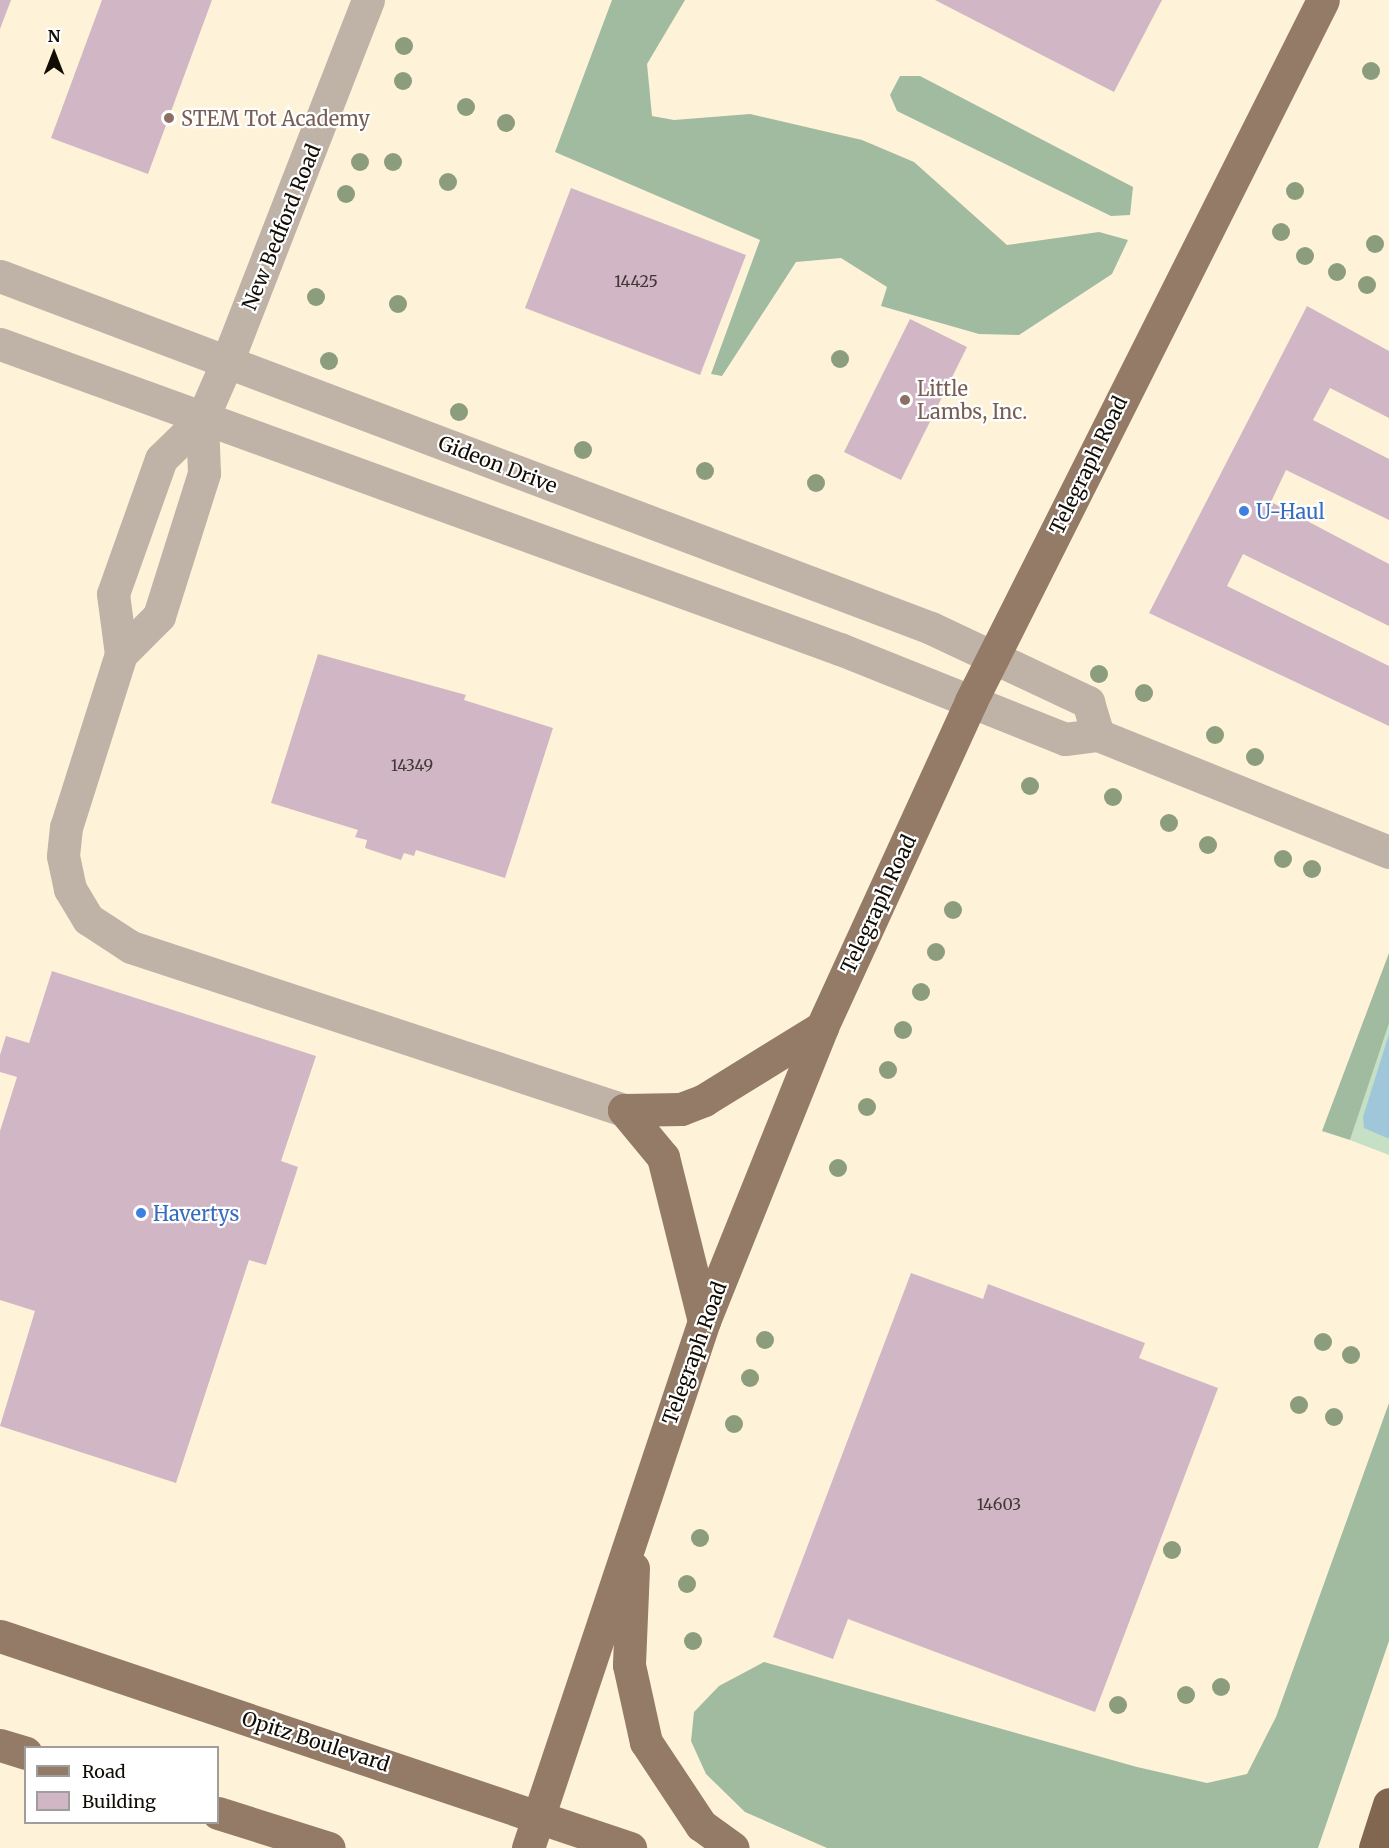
<!DOCTYPE html>
<html>
<head>
<meta charset="utf-8">
<style>
  body { margin:0 }
  #map { position:relative; width:1389px; height:1848px; overflow:hidden; background:#fef2d9; font-family:Merriweather,serif }
  div>[style] { position:absolute }
  [style*='--x'] { left:calc(var(--x)*1px); top:calc(var(--y)*1px); width:calc(var(--w)*1px); rotate:calc(var(--a)*1deg) }
  .green>* { inset:0; background:#c5e0c5 }
  .forest>* { inset:0; background:#a0bba0 }
  .water>* { inset:0; background:#a0c7d9 }
  .building>* { inset:0; background:#d1b7c5 }
  .minor>* { height:33px; margin:-16.5px; padding:0 16.5px; transform-origin:16.5px; border-radius:16.5px; background:#bfb2a7 }
  .major>* { height:33px; margin:-16.5px; padding:0 16.5px; transform-origin:16.5px; border-radius:16.5px; background:#937b67 }
  .highway>* { height:33px; margin:-16.5px; padding:0 16.5px; transform-origin:16.5px; border-radius:16.5px; background:#826750 }
  .trees>* { width:18px; height:18px; margin:-9px; border-radius:50%; background:#8c9d7d }
  .dots>* { width:16px; height:16px; translate:-50% -50%; box-sizing:border-box; border:3px solid #fff; border-radius:50% }
  span { translate:-50% -50%; white-space:nowrap; text-align:center; line-height:1.15; -webkit-text-stroke:4.5px #fff; paint-order:stroke }
  .number-label { font-size:16px; color:#413835 }
  .number-label span { -webkit-text-stroke-width:0 }
  .education-label { font-size:20px; color:#785e54 }
  .left { translate:0 -50%; text-align:left }
  .street-label { font-size:20px; color:#110d05 }
  .shop-label { font-size:20px; color:#366cbe }
  .legend { position:absolute; left:24px; top:1746px; width:195px; height:78px; box-sizing:border-box; background:#fff; border:2px solid #a09e9b; margin:0; padding:8px 10px; list-style:none; font-size:18px; color:#110d05 }
  .legend li { display:flex; align-items:center; gap:12px; height:30px }
  .legend b { width:30px; border:2px solid #a09e9b }
  .north { position:absolute; left:24px; top:24px; width:60px; height:60px; -webkit-text-stroke:4px #fff; paint-order:stroke; rotate:0deg; font-size:16px; font-weight:700; line-height:24px; text-align:center; color:#110d05 }
  .north::after { content:''; display:block; margin:auto; width:21px; height:27px; background:#110d05; clip-path:polygon(50% 0,100% 100%,50% 72%,0 100%) }
</style>
</head>
<body>
<div id="map">
  <div class="green">
    <i style="clip-path:polygon(1388px 1022px,1389px 1023px,1389px 1155px,1350px 1140px)"></i>
  </div>
  <div class="forest">
    <i style="clip-path:polygon(612px 0,685px 0,647px 64px,652px 116px,674px 120px,750px 114px,862px 140px,914px 162px,1007px 245px,1099px 232px,1128px 240px,1112px 274px,1019px 335px,979px 334px,881px 306px,887px 287px,841px 258px,796px 262px,722px 376px,711px 374px,760px 240px,555px 152px)"></i>
    <i style="clip-path:polygon(900px 76px,920px 76px,1133px 187px,1130px 215px,1111px 216px,897px 111px,890px 95px)"></i>
    <i style="clip-path:polygon(1389px 953px,1389px 1023px,1350px 1140px,1322px 1131px)"></i>
    <i style="clip-path:polygon(1389px 1403px,1389px 1641px,1318px 1848px,827px 1848px,745px 1812px,706px 1774px,691px 1741px,694px 1712px,719px 1686px,764px 1662px,1137px 1767px,1207px 1783px,1247px 1774px,1276px 1717px)"></i>
  </div>
  <div class="water">
    <i style="clip-path:polygon(1389px 1034px,1389px 1138px,1387px 1138px,1364px 1128px,1363px 1117px)"></i>
  </div>
  <div class="building">
    <i style="clip-path:polygon(0 0,11px 0,0 29px)"></i>
    <i style="clip-path:polygon(102px 0,212px 0,148px 174px,51px 138px)"></i>
    <i style="clip-path:polygon(935px 0,1162px 0,1114px 92px)"></i>
    <i style="clip-path:polygon(571px 188px,746px 255px,700px 375px,525px 308px)"></i>
    <i style="clip-path:polygon(1307px 306px,1389px 351px,1389px 418px,1330px 388px,1313px 420px,1389px 459px,1389px 520px,1286px 470px,1271px 502px,1389px 564px,1389px 626px,1243px 554px,1227px 586px,1389px 666px,1389px 726px,1149px 613px)"></i>
    <i style="clip-path:polygon(910px 319px,967px 347px,901px 480px,844px 452px)"></i>
    <i style="clip-path:polygon(318px 654px,466px 695px,464px 700px,553px 728px,505px 878px,416px 850px,414px 856px,404px 853px,401px 860px,365px 848px,367px 840px,355px 837px,358px 830px,271px 803px)"></i>
    <i style="clip-path:polygon(52px 971px,316px 1056px,281px 1161px,298px 1167px,266px 1265px,249px 1260px,176px 1483px,0 1426px,35px 1311px,0 1300px,0 1131px,17px 1077px,0 1072px,0 1055px,6px 1036px,29px 1043px)"></i>
    <i style="clip-path:polygon(911px 1273px,983px 1299px,988px 1284px,1145px 1343px,1139px 1358px,1218px 1388px,1095px 1712px,848px 1619px,833px 1659px,773px 1637px)"></i>
  </div>
  <div class="minor">
    <i style="--x:368;--y:0;--w:388;--a:111.3"></i>
    <i style="--x:227;--y:362;--w:62;--a:113.7"></i>
    <i style="--x:202;--y:419;--w:57;--a:135.7"></i>
    <i style="--x:161;--y:459;--w:143;--a:109.6"></i>
    <i style="--x:113;--y:594;--w:61;--a:82.4"></i>
    <i style="--x:121;--y:654;--w:182;--a:107.6"></i>
    <i style="--x:66;--y:827;--w:29;--a:96"></i>
    <i style="--x:63;--y:856;--w:34;--a:78"></i>
    <i style="--x:70;--y:889;--w:35;--a:59"></i>
    <i style="--x:88;--y:919;--w:51;--a:33.1"></i>
    <i style="--x:131;--y:947;--w:519;--a:18.3"></i>
    <i style="--x:0;--y:276;--w:995;--a:20.71"></i>
    <i style="--x:931;--y:628;--w:174;--a:25.2"></i>
    <i style="--x:1088;--y:702;--w:34;--a:73"></i>
    <i style="--x:0;--y:344;--w:894;--a:19.96"></i>
    <i style="--x:840;--y:649;--w:242;--a:21.8"></i>
    <i style="--x:1065;--y:739;--w:33;--a:-7"></i>
    <i style="--x:1098;--y:735;--w:314;--a:21.9"></i>
    <i style="--x:121;--y:654;--w:54;--a:-45"></i>
    <i style="--x:159;--y:616;--w:150;--a:-72.5"></i>
    <i style="--x:204;--y:473;--w:54;--a:-92.1"></i>
  </div>
  <div class="major">
    <i style="--x:624;--y:1110;--w:61;--a:50.3"></i>
    <i style="--x:663;--y:1157;--w:169;--a:76"></i>
    <i style="--x:624;--y:1110;--w:57;--a:-1"></i>
    <i style="--x:681;--y:1109;--w:25;--a:-21"></i>
    <i style="--x:704;--y:1100;--w:139;--a:-31.7"></i>
    <i style="--x:633;--y:1568;--w:97;--a:92.4"></i>
    <i style="--x:629;--y:1665;--w:79;--a:77.6"></i>
    <i style="--x:646;--y:1742;--w:100;--a:56.5"></i>
    <i style="--x:701;--y:1825;--w:39;--a:36"></i>
    <i style="--x:0;--y:1636;--w:665;--a:18.6"></i>
    <i style="--x:0;--y:1745;--w:27;--a:17"></i>
    <i style="--x:218;--y:1813;--w:116;--a:17.5"></i>
    <i style="--x:528;--y:1848;--w:556;--a:-71.53"></i>
    <i style="--x:704;--y:1321;--w:317;--a:-68.1"></i>
    <i style="--x:822;--y:1027;--w:358;--a:-65.4"></i>
    <i style="--x:971;--y:701;--w:784;--a:-63.34"></i>
  </div>
  <div class="highway">
    <i style="--x:1375;--y:1848;--w:46;--a:-72.3"></i>
  </div>
  <div class="trees">
    <i style="left:404px;top:46px"></i>
    <i style="left:1371px;top:71px"></i>
    <i style="left:403px;top:81px"></i>
    <i style="left:466px;top:107px"></i>
    <i style="left:506px;top:123px"></i>
    <i style="left:360px;top:162px"></i>
    <i style="left:393px;top:162px"></i>
    <i style="left:448px;top:182px"></i>
    <i style="left:1295px;top:191px"></i>
    <i style="left:346px;top:194px"></i>
    <i style="left:1281px;top:232px"></i>
    <i style="left:1375px;top:244px"></i>
    <i style="left:1305px;top:256px"></i>
    <i style="left:1337px;top:272px"></i>
    <i style="left:1367px;top:285px"></i>
    <i style="left:316px;top:297px"></i>
    <i style="left:398px;top:304px"></i>
    <i style="left:840px;top:359px"></i>
    <i style="left:329px;top:361px"></i>
    <i style="left:459px;top:412px"></i>
    <i style="left:583px;top:450px"></i>
    <i style="left:705px;top:471px"></i>
    <i style="left:816px;top:483px"></i>
    <i style="left:1099px;top:674px"></i>
    <i style="left:1144px;top:693px"></i>
    <i style="left:1215px;top:735px"></i>
    <i style="left:1255px;top:757px"></i>
    <i style="left:1030px;top:786px"></i>
    <i style="left:1113px;top:797px"></i>
    <i style="left:1169px;top:823px"></i>
    <i style="left:1208px;top:845px"></i>
    <i style="left:1283px;top:859px"></i>
    <i style="left:1312px;top:869px"></i>
    <i style="left:953px;top:910px"></i>
    <i style="left:936px;top:952px"></i>
    <i style="left:921px;top:992px"></i>
    <i style="left:903px;top:1030px"></i>
    <i style="left:888px;top:1070px"></i>
    <i style="left:867px;top:1107px"></i>
    <i style="left:838px;top:1168px"></i>
    <i style="left:765px;top:1340px"></i>
    <i style="left:1323px;top:1342px"></i>
    <i style="left:1351px;top:1355px"></i>
    <i style="left:750px;top:1378px"></i>
    <i style="left:1299px;top:1405px"></i>
    <i style="left:1334px;top:1417px"></i>
    <i style="left:734px;top:1424px"></i>
    <i style="left:700px;top:1538px"></i>
    <i style="left:1172px;top:1550px"></i>
    <i style="left:687px;top:1584px"></i>
    <i style="left:693px;top:1641px"></i>
    <i style="left:1221px;top:1687px"></i>
    <i style="left:1186px;top:1695px"></i>
    <i style="left:1118px;top:1705px"></i>
  </div>
  <div class="dots">
    <i style="left:169px;top:118px;background:#8d6e63"></i>
    <i style="left:905px;top:400px;background:#8d6e63"></i>
    <i style="left:1244px;top:511px;background:#3f7fe0"></i>
    <i style="left:141px;top:1213px;background:#3f7fe0"></i>
  </div>
  <div class="number-label">
    <span style="left:636px;top:281px">14425</span>
    <span style="left:412px;top:765px">14349</span>
    <span style="left:999px;top:1504px">14603</span>
  </div>
  <div class="education-label">
    <span class="left" style="left:181px;top:118px">STEM Tot Academy</span>
    <span class="left" style="left:917px;top:400px">Little<br>Lambs, Inc.</span>
  </div>
  <div class="street-label">
    <span style="left:281px;top:227px;rotate:-68deg">New Bedford Road</span>
    <span style="left:498px;top:464px;rotate:21deg">Gideon Drive</span>
    <span style="left:1088px;top:465px;rotate:-64deg">Telegraph Road</span>
    <span style="left:878px;top:904px;rotate:-65deg">Telegraph Road</span>
    <span style="left:694px;top:1353px;rotate:-70deg">Telegraph Road</span>
    <span style="left:316px;top:1741px;rotate:18deg">Opitz Boulevard</span>
  </div>
  <div class="shop-label">
    <span class="left" style="left:1256px;top:511px">U-Haul</span>
    <span class="left" style="left:153px;top:1213px">Havertys</span>
  </div>
  <ul class="legend">
  <li><b style="height:8px;background:#937b67"></b>Road</li>
  <li><b style="height:16px;background:#d1b7c5"></b>Building</li>
  </ul>
  <div class="north">N</div>
</div>
</body>
</html>
